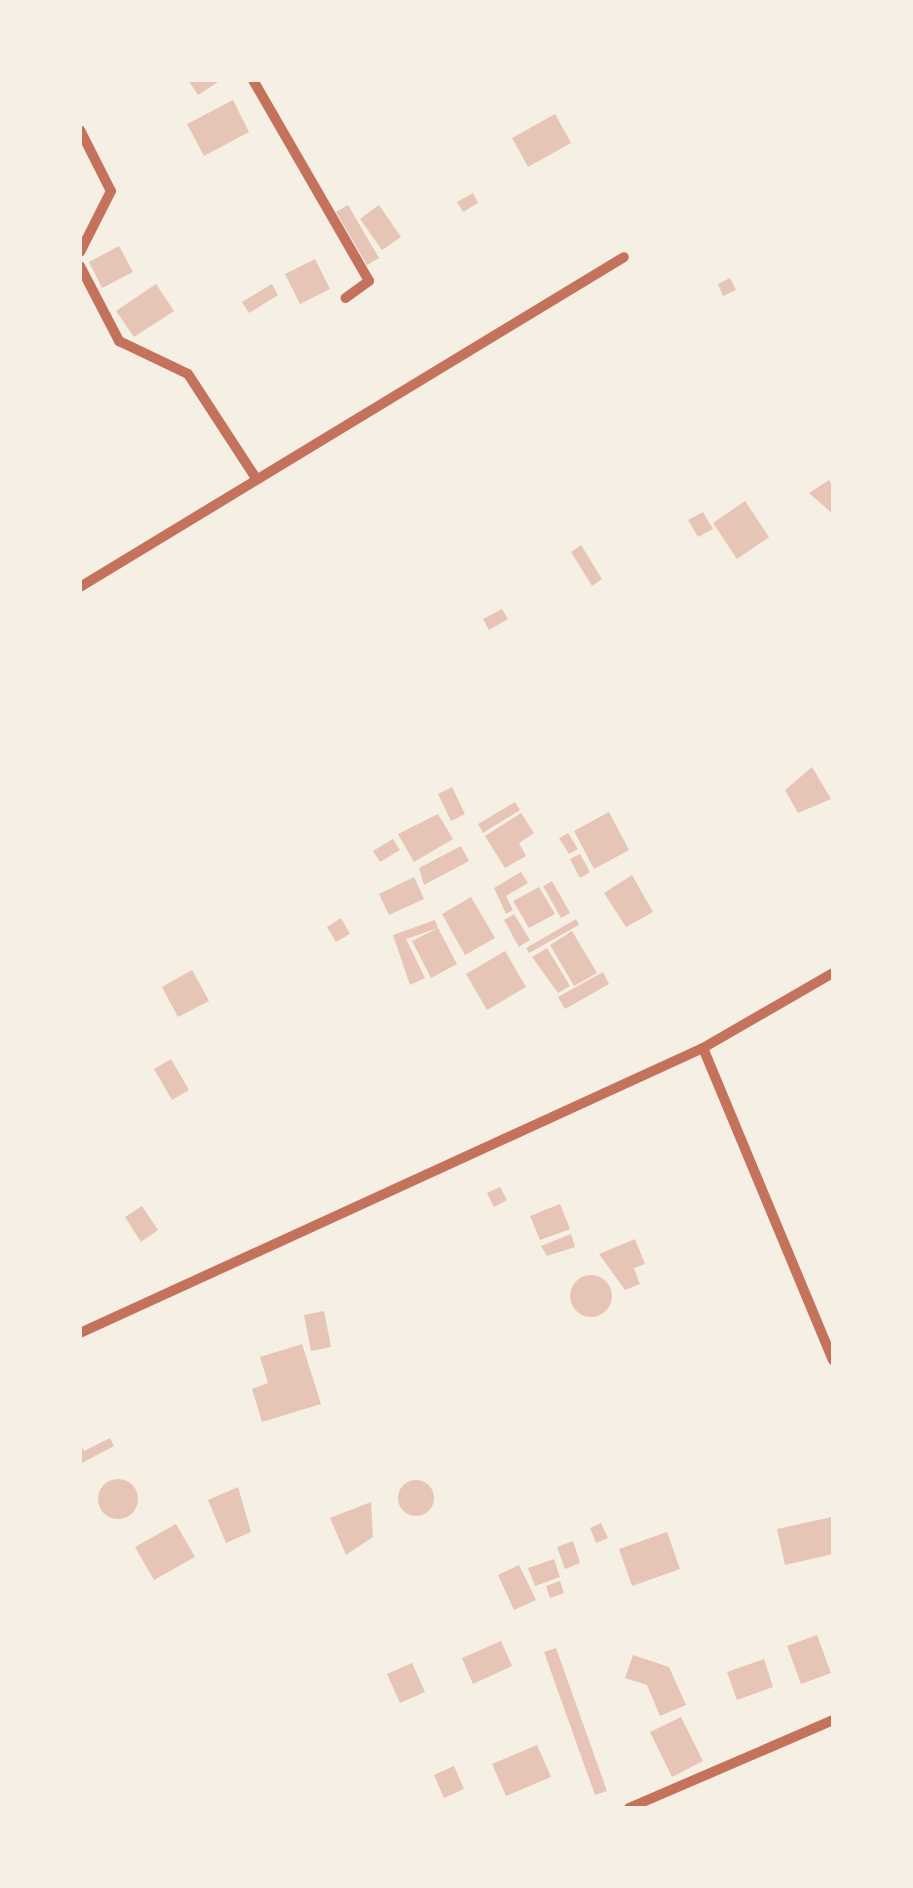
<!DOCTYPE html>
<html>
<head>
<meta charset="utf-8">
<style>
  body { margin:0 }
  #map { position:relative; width:913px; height:1888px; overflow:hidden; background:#f6efe4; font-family:Merriweather,serif }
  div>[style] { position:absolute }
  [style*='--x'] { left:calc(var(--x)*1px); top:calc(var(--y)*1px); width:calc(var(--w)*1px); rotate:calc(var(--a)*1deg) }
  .building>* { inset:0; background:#e6c5b7 }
  .round { border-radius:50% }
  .minor>* { height:10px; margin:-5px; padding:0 5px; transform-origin:5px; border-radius:5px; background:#c5725c }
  span { translate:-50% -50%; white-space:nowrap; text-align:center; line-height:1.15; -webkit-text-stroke:8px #f6efe4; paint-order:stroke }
  .frame { position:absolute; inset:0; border:82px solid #f6efe4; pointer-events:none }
</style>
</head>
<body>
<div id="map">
  <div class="building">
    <i style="clip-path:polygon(188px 80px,221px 80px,198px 95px)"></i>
    <i style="clip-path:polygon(233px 100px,249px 132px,204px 156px,187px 124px)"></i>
    <i style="clip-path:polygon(555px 114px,571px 143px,528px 167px,512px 138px)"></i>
    <i style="clip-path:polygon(473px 193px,478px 203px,463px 212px,457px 202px)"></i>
    <i style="clip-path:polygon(348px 205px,379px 258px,367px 265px,336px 212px)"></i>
    <i style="clip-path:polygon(379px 205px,401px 237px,382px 250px,360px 219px)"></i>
    <i style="clip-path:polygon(119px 246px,133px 272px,102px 288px,89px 262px)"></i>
    <i style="clip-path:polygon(315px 259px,330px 289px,300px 304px,285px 274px)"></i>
    <i style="clip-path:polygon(730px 278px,736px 290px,723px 296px,718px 284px)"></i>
    <i style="clip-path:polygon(156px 284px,174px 311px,134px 337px,116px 311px)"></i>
    <i style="clip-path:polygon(272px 284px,278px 295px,249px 313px,242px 302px)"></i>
    <i style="clip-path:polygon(829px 480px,833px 485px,833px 514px,809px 493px)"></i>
    <i style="clip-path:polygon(745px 501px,769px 537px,737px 559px,713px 523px)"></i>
    <i style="clip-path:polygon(703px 512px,713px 529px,698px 537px,688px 520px)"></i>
    <i style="clip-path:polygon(581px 545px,602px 579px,592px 586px,571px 552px)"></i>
    <i style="clip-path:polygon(502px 609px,508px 619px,489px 630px,483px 619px)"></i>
    <i style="clip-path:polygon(812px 767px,831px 799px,798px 813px,785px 790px)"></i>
    <i style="clip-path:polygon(452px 787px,465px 814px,451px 821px,438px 794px)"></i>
    <i style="clip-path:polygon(515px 802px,520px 810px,483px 833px,478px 824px)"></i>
    <i style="clip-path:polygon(609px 812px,629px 850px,594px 869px,574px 831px)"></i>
    <i style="clip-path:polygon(521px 813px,534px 833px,519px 843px,526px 856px,505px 868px,485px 836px)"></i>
    <i style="clip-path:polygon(438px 814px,453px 839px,414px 862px,398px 834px)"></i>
    <i style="clip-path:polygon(568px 833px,578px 849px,569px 854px,559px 838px)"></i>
    <i style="clip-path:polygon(393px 839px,400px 850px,380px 862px,373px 851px)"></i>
    <i style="clip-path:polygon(461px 846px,469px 861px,424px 885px,419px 868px)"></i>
    <i style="clip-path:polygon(580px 854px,590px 872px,580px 878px,570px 859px)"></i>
    <i style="clip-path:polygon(521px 872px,528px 883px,506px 896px,513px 910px,506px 914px,494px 888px)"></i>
    <i style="clip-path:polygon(632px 875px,653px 912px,626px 927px,604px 893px)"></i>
    <i style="clip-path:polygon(414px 877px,424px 899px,389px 915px,379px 894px)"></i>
    <i style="clip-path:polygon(552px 881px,570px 913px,561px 918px,543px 886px)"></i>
    <i style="clip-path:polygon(539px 887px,555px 914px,529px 928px,513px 901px)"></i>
    <i style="clip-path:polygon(471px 897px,495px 938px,465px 955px,442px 914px)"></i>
    <i style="clip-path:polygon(514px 914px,530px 940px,519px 947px,504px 920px)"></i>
    <i style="clip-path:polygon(341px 918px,350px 934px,336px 942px,327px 927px)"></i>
    <i style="clip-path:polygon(576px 919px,579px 925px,529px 953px,526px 948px)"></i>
    <i style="clip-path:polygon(435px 920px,438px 928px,406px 939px,425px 978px,410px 985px,393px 935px)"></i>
    <i style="clip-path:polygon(438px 928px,457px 964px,431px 978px,412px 941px)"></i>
    <i style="clip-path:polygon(572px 931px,597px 973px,574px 986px,550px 945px)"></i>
    <i style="clip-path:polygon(547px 948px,570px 986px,558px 993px,532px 957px)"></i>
    <i style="clip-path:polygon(505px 951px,526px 987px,487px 1010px,466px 974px)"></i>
    <i style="clip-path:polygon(192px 970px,209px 1001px,178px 1017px,162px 987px)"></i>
    <i style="clip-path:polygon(603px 972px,609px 984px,565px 1009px,558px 997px)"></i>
    <i style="clip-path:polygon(171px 1059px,189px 1090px,172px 1100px,154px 1069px)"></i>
    <i style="clip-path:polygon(500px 1187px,507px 1200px,494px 1207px,487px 1193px)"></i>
    <i style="clip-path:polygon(560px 1204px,570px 1229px,540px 1240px,530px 1216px)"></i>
    <i style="clip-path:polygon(142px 1206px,158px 1230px,141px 1242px,125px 1217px)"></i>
    <i style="clip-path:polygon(571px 1234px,575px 1247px,547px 1256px,541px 1246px)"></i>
    <i style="clip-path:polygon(635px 1239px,645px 1264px,634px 1268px,640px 1284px,625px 1290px,599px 1254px)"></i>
    <i class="round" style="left:570px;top:1275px;width:42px;height:42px"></i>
    <i style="clip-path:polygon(324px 1311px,331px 1347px,311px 1351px,304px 1315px)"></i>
    <i style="clip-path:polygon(302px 1344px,321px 1404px,262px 1422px,252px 1389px,268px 1383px,260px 1357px)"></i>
    <i style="clip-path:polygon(110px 1438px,114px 1446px,80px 1464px,80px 1443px,84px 1451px)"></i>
    <i class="round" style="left:98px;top:1479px;width:40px;height:40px"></i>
    <i class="round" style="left:398px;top:1480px;width:36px;height:36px"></i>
    <i style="clip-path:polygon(238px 1487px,251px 1532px,226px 1543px,208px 1500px)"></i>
    <i style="clip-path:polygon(371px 1502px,373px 1537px,346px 1555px,330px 1518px)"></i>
    <i style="clip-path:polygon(832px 1517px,833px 1554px,785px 1565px,777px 1529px)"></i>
    <i style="clip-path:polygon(601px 1523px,608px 1538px,596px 1543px,590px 1528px)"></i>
    <i style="clip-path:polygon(176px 1524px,195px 1557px,154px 1580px,135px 1547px)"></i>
    <i style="clip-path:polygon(667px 1532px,680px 1569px,632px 1586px,619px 1549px)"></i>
    <i style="clip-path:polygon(573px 1541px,580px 1563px,565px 1569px,557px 1547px)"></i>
    <i style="clip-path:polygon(554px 1559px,560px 1577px,535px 1586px,528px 1568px)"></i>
    <i style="clip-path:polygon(519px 1565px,536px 1600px,514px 1610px,498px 1575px)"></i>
    <i style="clip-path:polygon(560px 1581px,564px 1593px,550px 1598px,546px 1586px)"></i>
    <i style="clip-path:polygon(817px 1635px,831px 1673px,801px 1684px,787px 1646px)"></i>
    <i style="clip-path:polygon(501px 1641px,512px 1666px,473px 1684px,462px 1658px)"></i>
    <i style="clip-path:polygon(556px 1648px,607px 1791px,595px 1795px,544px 1652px)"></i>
    <i style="clip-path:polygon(633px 1655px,669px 1667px,686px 1705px,660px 1716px,647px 1685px,625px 1678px)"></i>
    <i style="clip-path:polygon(764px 1659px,773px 1687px,737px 1700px,727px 1672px)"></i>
    <i style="clip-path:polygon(412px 1663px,425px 1692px,400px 1703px,387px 1674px)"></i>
    <i style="clip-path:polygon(681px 1717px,703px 1761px,672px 1777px,650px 1732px)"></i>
    <i style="clip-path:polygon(537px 1745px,551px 1777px,506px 1796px,492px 1764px)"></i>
    <i style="clip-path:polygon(454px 1766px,464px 1789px,444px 1798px,434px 1775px)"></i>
  </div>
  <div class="minor">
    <i style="--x:253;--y:80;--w:232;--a:60"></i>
    <i style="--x:369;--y:281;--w:29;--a:144"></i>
    <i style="--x:80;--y:130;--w:68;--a:63.1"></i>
    <i style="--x:111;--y:191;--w:68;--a:116.9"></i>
    <i style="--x:80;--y:266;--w:85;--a:62.5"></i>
    <i style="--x:119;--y:341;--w:76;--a:25.6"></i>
    <i style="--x:188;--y:374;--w:126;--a:56.9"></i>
    <i style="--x:80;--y:587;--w:636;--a:-31.24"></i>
    <i style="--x:703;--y:1048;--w:338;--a:67.4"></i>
    <i style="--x:80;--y:1333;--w:685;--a:-24.58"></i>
    <i style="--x:703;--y:1048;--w:150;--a:-30"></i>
    <i style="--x:629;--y:1808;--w:222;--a:-23.3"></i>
  </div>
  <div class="frame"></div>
</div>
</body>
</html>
